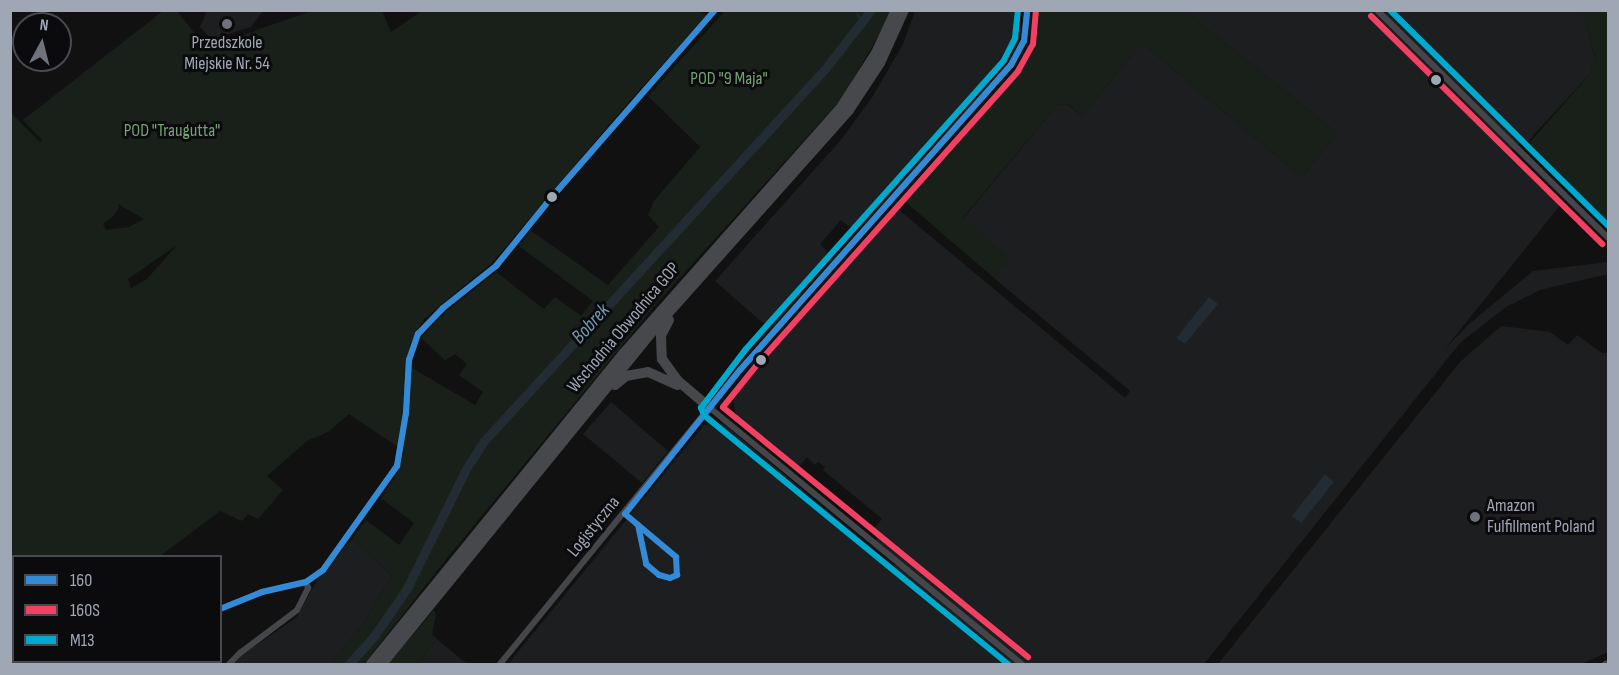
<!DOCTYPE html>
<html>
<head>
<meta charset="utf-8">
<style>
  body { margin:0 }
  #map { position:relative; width:1619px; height:675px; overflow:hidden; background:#111; font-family:"Sofia Sans Condensed",sans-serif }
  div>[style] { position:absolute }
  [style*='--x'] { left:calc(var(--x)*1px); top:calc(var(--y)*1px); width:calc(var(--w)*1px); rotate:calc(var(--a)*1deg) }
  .built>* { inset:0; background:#1d1e20 }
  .green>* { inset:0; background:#19201a }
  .water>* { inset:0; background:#232c33 }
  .stream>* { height:1.5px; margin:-0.75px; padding:0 0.75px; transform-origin:0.75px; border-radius:0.75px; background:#232c33 }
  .river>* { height:9px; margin:-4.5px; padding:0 4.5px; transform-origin:4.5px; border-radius:4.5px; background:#232c33 }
  .minor>* { height:6px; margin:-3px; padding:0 3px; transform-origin:3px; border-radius:3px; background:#45464a }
  .motorway>* { height:10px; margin:-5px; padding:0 5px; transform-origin:5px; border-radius:5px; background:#47484c }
  .bus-1>* { height:6px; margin:-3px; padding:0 3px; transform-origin:3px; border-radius:3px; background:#338bd7 }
  .bus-2>* { height:6px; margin:-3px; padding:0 3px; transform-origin:3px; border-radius:3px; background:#f24062 }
  .bus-3>* { height:6px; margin:-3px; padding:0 3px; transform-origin:3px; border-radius:3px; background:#00a9ce }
  .dots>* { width:16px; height:16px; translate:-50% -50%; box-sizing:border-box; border:3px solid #0b0b0d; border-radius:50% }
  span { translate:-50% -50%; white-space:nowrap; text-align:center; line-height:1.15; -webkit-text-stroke:6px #0b0b0d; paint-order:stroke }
  .poi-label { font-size:18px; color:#9fa7b4 }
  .left { translate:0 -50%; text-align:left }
  .park-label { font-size:18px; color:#74a275 }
  .street-label { font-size:18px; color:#9fa7b4 }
  .water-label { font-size:20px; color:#7298b4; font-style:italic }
  .frame { position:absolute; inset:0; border:12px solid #9fa7b4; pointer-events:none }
  .legend { position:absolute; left:12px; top:555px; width:210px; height:108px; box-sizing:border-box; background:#0b0b0d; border:2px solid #464950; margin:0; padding:8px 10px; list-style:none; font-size:18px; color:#9fa7b4 }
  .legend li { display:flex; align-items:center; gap:12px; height:30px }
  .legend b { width:30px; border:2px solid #464950 }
  .north { position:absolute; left:12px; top:12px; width:60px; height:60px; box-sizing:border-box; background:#0b0b0d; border:2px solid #464950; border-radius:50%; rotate:7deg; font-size:16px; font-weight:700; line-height:24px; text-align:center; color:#9fa7b4 }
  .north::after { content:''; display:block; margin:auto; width:21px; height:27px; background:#6d727b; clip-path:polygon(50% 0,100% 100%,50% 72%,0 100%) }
</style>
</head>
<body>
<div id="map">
  <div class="built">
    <i style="clip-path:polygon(1579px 10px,1585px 20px,1595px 58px,1590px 74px,1527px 142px,1518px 144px,1509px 154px,1561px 204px,1444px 350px,1469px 324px,1533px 271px,1608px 262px,1608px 274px,1540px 290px,1506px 307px,1460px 343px,1204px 664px,508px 664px,704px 425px,723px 423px,893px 566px,890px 569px,893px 571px,895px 564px,871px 545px,880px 535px,873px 530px,882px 519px,823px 470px,825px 467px,818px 462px,815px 465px,807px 457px,796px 470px,736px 421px,733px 395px,894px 208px,899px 210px,1125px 398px,1130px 391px,994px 278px,1000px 271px,996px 268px,999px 264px,1009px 259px,962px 220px,1057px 105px,1067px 104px,1082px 116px,1142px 43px,1302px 177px,1337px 133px,1185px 11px)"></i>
    <i style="clip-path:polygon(207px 11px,207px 10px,263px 11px,251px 27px,216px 38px,208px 36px,200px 27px)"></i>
    <i style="clip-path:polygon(915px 11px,1020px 11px,1019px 40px,1006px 63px,856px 232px,841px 220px,820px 244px,832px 256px,771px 330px,715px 281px,840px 141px,873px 96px,903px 44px)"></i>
    <i style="clip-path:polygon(1501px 326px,1550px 332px,1568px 345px,1577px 335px,1602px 353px,1608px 353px,1608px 652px,1581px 664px,1218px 664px,1460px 362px)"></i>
    <i style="clip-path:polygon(611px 402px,668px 451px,642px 483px,583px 434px)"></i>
    <i style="clip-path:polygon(352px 539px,392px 575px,364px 622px,331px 664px,234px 664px,243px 654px,296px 618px,316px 582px)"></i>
    <i style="clip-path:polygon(437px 639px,467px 664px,417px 664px)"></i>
  </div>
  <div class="green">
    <i style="clip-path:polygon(evenodd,694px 10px,707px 15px,620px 112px,493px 262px,424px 319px,410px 344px,406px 386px,412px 368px,475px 405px,483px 392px,459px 375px,467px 364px,455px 354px,445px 360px,421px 338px,445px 313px,496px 272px,544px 309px,555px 297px,581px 316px,593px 301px,519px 246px,530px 230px,608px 285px,659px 227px,648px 215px,654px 201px,700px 147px,648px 96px,725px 11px,890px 11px,884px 26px,843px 97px,657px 303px,447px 558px,364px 664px,331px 664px,364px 622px,392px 575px,352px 539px,366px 520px,399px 545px,414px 523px,381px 498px,397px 474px,404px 451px,349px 414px,328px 432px,307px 441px,267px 476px,283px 490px,258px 519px,248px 514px,242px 521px,220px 511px,160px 556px,14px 556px,14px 627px,11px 631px,11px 113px,40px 142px,42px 140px,23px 120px,163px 11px,177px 11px,206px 48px,311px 11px,382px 11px,391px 32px,422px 11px,694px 10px,118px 204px,137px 215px,144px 219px,129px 227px,106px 230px,103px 224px,112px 217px,119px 208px,118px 204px,694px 10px,177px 245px,147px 279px,131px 288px,128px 279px,177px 245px)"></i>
    <i style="clip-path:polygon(1036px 11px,1185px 11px,1337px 133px,1302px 177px,1142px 43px,1082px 116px,1068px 104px,1057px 105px,962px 219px,1010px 260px,1003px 268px,999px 265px,997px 268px,1000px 271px,994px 278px,901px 198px,1020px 64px,1029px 49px)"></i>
    <i style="clip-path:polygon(1579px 11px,1608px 11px,1608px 223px,1605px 224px,1524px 149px,1590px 74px,1595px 57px,1585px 20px)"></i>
    <i style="clip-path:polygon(434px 610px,436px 614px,432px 634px,437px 639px,417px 664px,388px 664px)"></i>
    <i style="clip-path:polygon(10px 645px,13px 645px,14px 662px,79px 664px,11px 664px)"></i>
  </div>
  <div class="water">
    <i style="clip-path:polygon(1209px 297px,1218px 304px,1185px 344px,1176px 338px)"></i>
    <i style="clip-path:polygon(1325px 474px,1334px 482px,1301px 523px,1292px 516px)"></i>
  </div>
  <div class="stream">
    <i style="--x:858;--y:14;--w:9;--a:63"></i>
  </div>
  <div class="river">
    <i style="--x:349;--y:664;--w:38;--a:-48"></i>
    <i style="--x:374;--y:636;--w:56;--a:-55.2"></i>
    <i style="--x:406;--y:590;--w:135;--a:-63.6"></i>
    <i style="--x:466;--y:469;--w:33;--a:-57"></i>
    <i style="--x:484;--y:441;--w:505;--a:-47.49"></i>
    <i style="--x:825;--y:69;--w:75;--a:-52.1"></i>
  </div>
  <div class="minor">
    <i style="--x:1377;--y:10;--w:325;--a:44.6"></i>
    <i style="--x:710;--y:408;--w:404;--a:39.4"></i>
    <i style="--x:220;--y:609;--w:45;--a:-22"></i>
    <i style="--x:262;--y:592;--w:45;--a:-12.8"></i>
    <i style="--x:306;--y:582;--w:21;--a:-35"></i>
    <i style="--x:323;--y:570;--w:128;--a:-54.6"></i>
    <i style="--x:397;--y:466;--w:54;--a:-80.4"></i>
    <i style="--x:406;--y:413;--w:53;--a:-86.8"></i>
    <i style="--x:409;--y:360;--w:28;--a:-71"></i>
    <i style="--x:418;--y:334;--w:36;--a:-46"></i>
    <i style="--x:443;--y:308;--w:68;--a:-38.4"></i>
    <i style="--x:496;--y:266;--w:87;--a:-51"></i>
    <i style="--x:551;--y:198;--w:249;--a:-48.9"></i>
    <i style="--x:82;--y:664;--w:5;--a:-22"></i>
    <i style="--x:229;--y:664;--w:16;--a:-45"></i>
    <i style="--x:240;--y:653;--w:71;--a:-37"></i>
    <i style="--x:297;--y:610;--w:25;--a:-63"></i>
    <i style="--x:308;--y:588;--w:6;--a:-108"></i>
    <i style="--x:500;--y:664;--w:380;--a:-50.8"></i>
    <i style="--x:740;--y:370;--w:408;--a:-48.4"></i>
    <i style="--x:1011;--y:65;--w:27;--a:-62"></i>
    <i style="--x:1024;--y:41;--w:31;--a:-84"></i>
    <i style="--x:1605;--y:664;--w:3;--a:-18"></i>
  </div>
  <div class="motorway">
    <i style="--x:669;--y:320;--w:18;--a:117"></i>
    <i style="--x:661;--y:336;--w:23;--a:88"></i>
    <i style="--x:662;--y:359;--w:26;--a:54"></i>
    <i style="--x:677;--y:380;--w:43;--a:40.3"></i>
    <i style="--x:615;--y:385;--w:14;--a:-39"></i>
    <i style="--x:626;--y:376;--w:22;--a:-10"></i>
    <i style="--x:648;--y:372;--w:32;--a:24"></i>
    <i style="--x:371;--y:664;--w:398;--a:-50.9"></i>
    <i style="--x:622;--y:355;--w:332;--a:-48.5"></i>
    <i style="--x:842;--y:106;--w:63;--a:-57.3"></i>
    <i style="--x:876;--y:53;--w:47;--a:-65.1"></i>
    <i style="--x:382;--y:664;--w:433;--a:-50.9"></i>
    <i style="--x:655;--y:328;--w:292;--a:-48.3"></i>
    <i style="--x:849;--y:110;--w:56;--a:-56.6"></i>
    <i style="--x:880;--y:63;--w:58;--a:-65.6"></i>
  </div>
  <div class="bus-1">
    <i style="--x:625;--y:514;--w:184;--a:-51.4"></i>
    <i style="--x:740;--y:370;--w:408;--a:-48.4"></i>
    <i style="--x:1011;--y:65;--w:27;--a:-62"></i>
    <i style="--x:1024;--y:41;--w:31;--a:-84"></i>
    <i style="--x:625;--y:514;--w:67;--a:40.1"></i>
    <i style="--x:676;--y:557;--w:18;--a:87"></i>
    <i style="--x:638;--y:525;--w:40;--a:78"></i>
    <i style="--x:646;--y:564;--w:17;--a:40"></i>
    <i style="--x:659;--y:575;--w:11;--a:15"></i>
    <i style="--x:670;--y:578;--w:8;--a:-23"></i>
    <i style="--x:220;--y:609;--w:45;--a:-22"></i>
    <i style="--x:262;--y:592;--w:45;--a:-12.8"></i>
    <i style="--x:306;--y:582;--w:21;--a:-35"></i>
    <i style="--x:323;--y:570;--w:128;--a:-54.6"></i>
    <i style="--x:397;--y:466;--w:54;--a:-80.4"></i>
    <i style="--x:406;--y:413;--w:53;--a:-86.8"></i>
    <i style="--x:409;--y:360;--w:28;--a:-71"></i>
    <i style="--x:418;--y:334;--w:36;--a:-46"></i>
    <i style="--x:443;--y:308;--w:68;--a:-38.4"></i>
    <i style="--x:496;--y:266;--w:87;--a:-51"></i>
    <i style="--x:551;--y:198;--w:249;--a:-48.9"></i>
  </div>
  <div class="bus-2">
    <i style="--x:1371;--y:16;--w:325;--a:44.6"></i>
    <i style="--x:1028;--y:657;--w:394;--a:-140.7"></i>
    <i style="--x:723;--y:407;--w:59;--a:-51.2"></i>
    <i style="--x:760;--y:361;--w:388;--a:-48.3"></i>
    <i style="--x:1018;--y:71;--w:31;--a:-61"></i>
    <i style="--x:1033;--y:44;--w:33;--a:-85"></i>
  </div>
  <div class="bus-3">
    <i style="--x:1390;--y:10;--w:307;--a:44.7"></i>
    <i style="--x:1008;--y:664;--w:393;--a:-140.7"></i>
    <i style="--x:704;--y:415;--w:8;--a:-113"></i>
    <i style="--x:701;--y:408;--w:74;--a:-52.7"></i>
    <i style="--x:746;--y:349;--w:387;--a:-48.2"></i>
    <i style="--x:1004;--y:60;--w:25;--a:-63"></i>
    <i style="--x:1015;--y:38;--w:28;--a:-84"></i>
  </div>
  <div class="dots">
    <i style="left:227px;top:24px;background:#6d727b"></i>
    <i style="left:1436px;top:80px;background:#9fa7b4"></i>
    <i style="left:552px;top:197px;background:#9fa7b4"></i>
    <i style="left:761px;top:360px;background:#9fa7b4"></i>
    <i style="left:1475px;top:517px;background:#6d727b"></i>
  </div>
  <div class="poi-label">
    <span style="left:227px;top:54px">Przedszkole<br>Miejskie Nr. 54</span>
    <span class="left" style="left:1487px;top:517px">Amazon<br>Fulfillment Poland</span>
  </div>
  <div class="park-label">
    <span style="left:729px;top:79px">POD "9 Maja"</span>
    <span style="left:172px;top:131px">POD "Traugutta"</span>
  </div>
  <div class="street-label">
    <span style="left:624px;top:328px;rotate:-50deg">Wschodnia Obwodnica GOP</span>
    <span style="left:594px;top:527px;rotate:-51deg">Logistyczna</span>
  </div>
  <div class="water-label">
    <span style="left:591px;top:324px;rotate:-48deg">Bobrek</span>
  </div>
  <div class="frame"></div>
  <ul class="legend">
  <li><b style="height:8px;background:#338bd7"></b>160</li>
  <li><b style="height:8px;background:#f24062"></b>160S</li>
  <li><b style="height:8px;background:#00a9ce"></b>M13</li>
  </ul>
  <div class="north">N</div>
</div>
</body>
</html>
